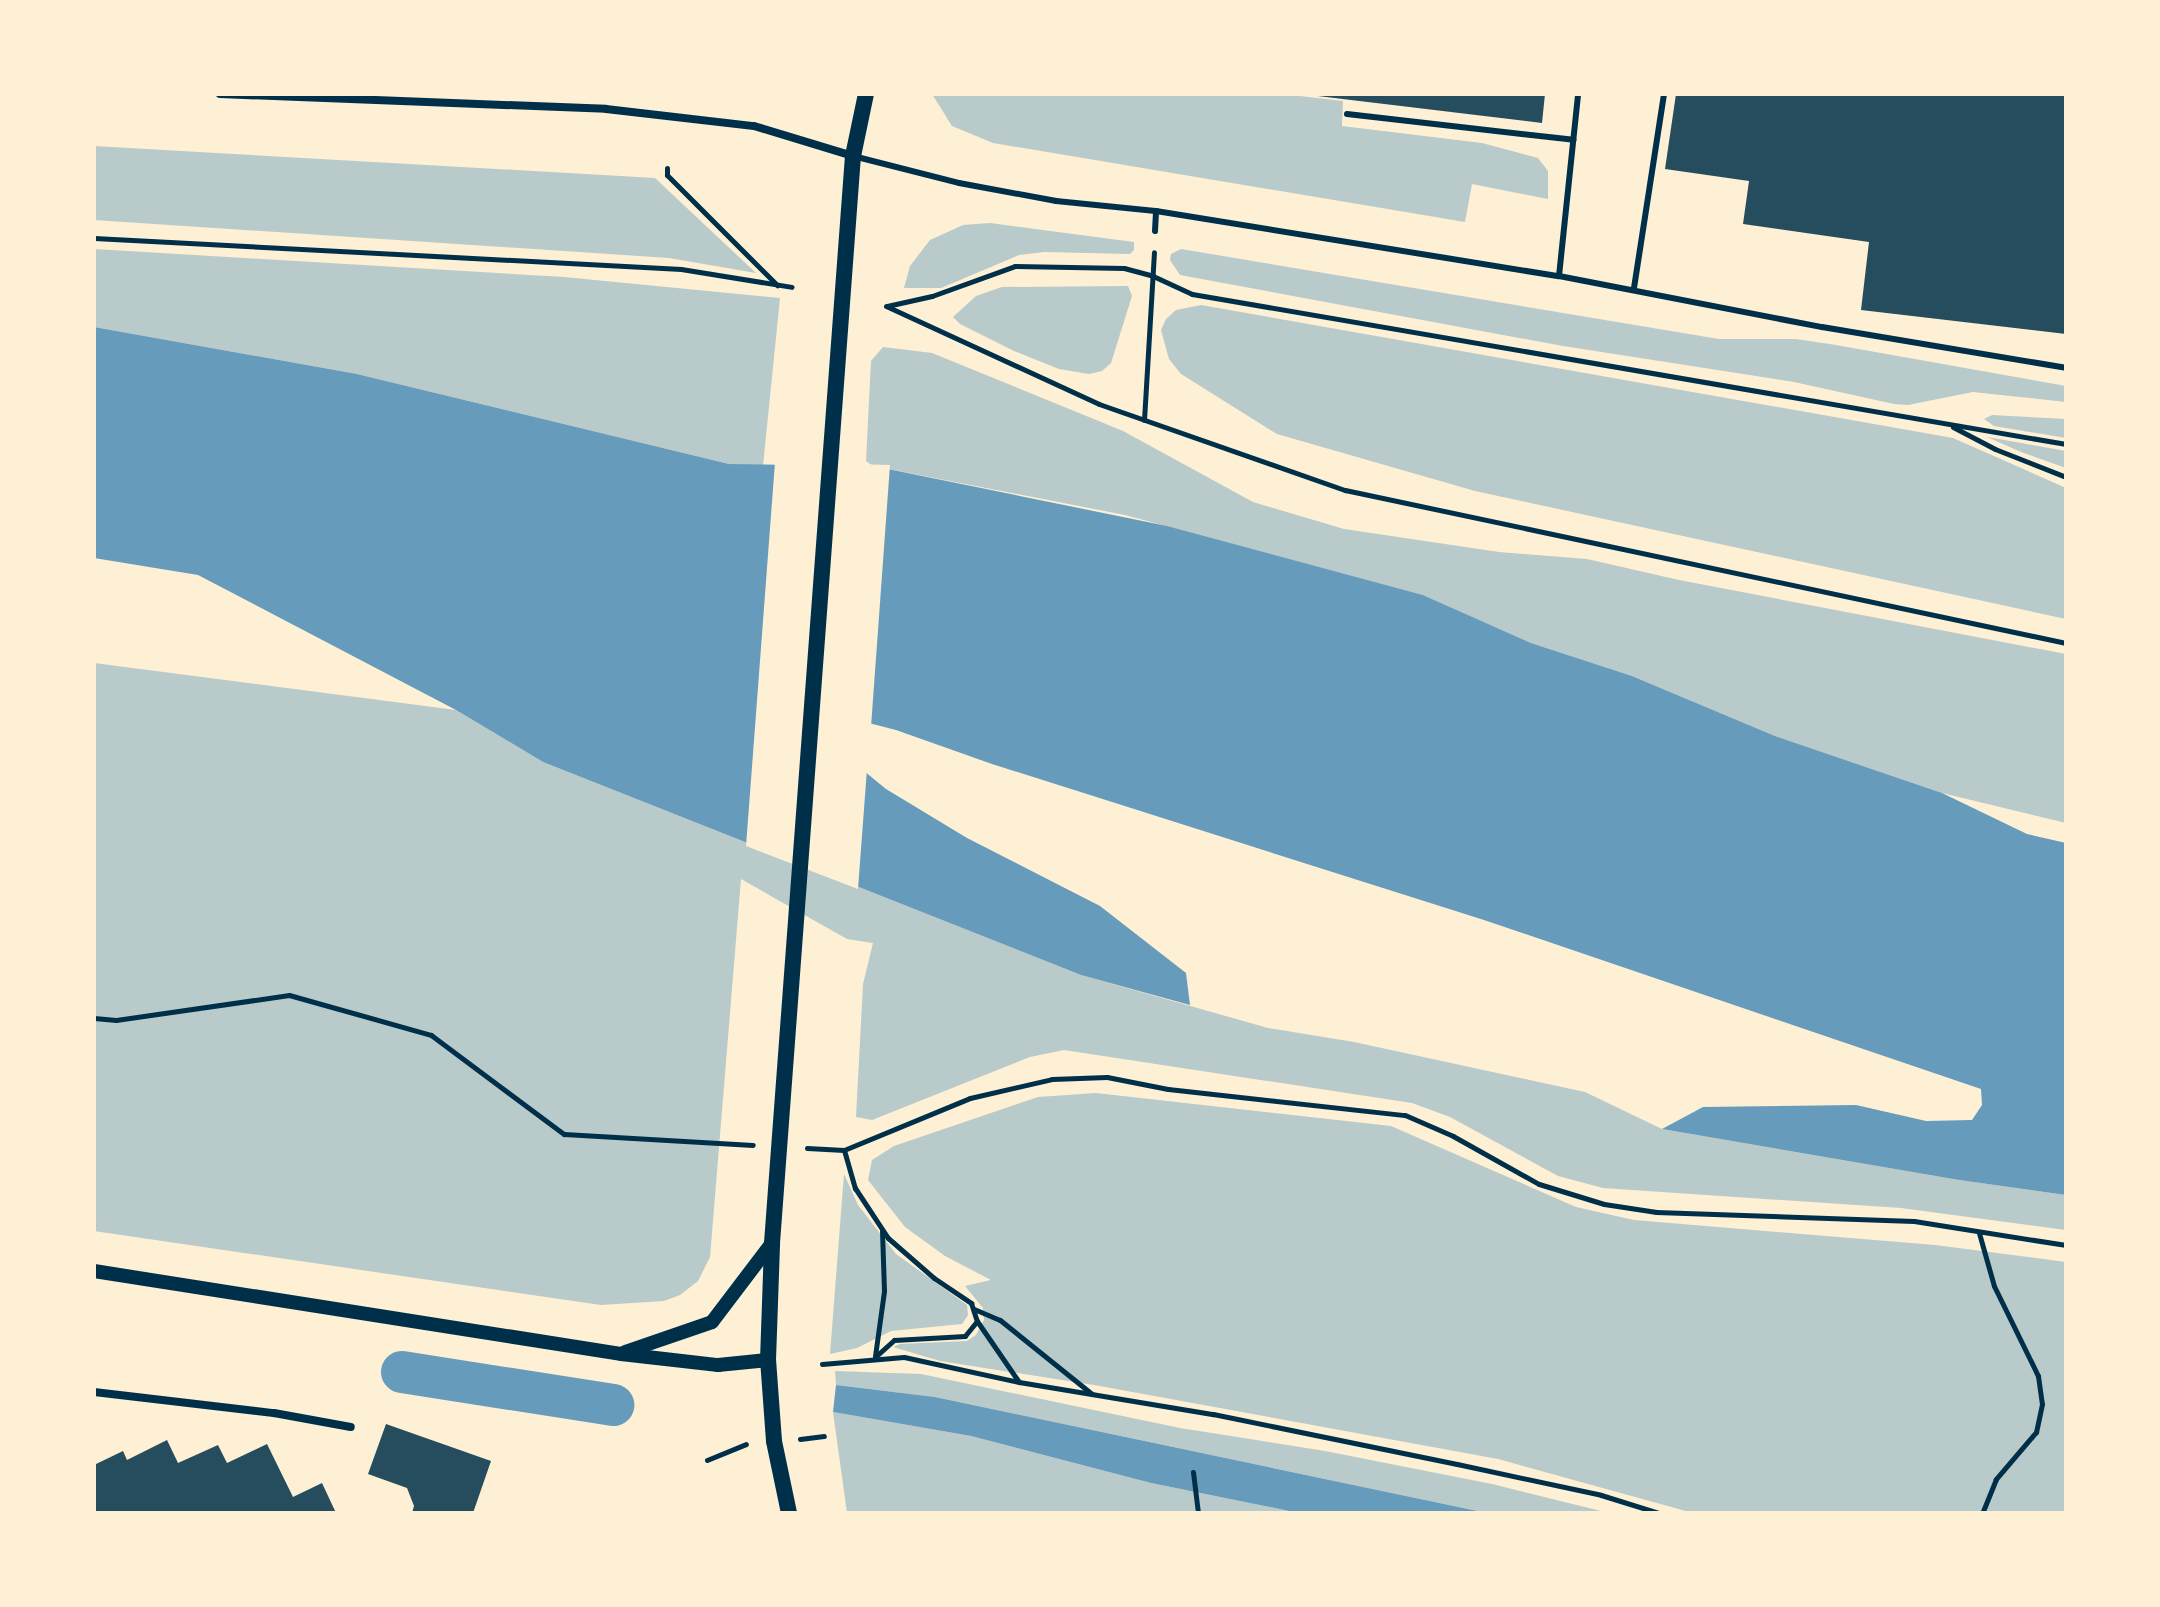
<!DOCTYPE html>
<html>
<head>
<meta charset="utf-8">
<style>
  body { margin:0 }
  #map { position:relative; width:2160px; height:1607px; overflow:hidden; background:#fdf0d5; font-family:Quicksand,sans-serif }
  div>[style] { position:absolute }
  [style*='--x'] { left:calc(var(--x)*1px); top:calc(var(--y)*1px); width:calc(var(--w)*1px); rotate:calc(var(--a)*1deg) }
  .green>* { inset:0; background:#b9caca }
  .water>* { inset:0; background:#669bbc }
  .pier>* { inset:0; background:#fdf0d5 }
  .canal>* { height:42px; margin:-21px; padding:0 21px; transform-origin:21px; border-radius:21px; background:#669bbc }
  .building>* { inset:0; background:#264d5e }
  .path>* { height:5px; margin:-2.5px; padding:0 2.5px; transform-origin:2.5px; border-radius:2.5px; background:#003049 }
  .service>* { height:6px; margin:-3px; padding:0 3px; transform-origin:3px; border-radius:3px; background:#003049 }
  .minor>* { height:8px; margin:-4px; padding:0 4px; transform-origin:4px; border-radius:4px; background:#003049 }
  .tertiary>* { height:14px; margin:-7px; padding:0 7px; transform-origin:7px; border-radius:7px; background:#003049 }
  .secondary>* { height:16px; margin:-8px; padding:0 8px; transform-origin:8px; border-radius:8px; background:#003049 }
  span { translate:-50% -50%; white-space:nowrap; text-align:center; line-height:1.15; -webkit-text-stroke:7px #fdf0d5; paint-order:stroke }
  .frame { position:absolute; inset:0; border:96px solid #fdf0d5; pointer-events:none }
</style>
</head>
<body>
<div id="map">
  <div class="green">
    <i style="clip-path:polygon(932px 94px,1283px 94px,1343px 101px,1342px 126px,1482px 143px,1538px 158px,1548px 171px,1548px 199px,1472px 184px,1465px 222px,993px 143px,952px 126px)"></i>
    <i style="clip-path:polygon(94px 146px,655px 178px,756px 273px,669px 258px,94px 220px)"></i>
    <i style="clip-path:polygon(990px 223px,1134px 242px,1134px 250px,1130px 254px,1044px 252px,1019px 255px,941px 288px,904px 288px,910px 266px,930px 240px,963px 225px)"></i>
    <i style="clip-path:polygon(94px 249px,564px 277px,780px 298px,763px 466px,729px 464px,357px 374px,94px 327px)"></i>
    <i style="clip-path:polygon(1181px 249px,1719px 339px,1796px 339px,1836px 345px,2066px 386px,2066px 402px,1973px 392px,1908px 405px,1894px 404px,1794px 382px,1563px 346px,1180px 275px,1170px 260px,1171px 254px)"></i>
    <i style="clip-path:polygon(1128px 286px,1132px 296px,1111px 363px,1102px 371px,1089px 374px,1059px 369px,1014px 351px,960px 324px,953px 317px,976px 296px,1002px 287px)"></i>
    <i style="clip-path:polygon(1201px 305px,1953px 438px,2066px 488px,2066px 619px,1475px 491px,1277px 434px,1181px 374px,1169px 359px,1161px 330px,1166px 319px,1176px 310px)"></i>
    <i style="clip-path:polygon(883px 347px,932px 353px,1123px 431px,1253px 502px,1344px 529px,1499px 552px,1587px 559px,1679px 580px,2066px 654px,2066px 823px,1942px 793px,1775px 736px,1632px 676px,1531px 643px,1423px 595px,1125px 515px,873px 466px,866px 461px,871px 361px)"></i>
    <i style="clip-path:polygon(1992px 415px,2066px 419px,2066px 438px,1994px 426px,1984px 419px)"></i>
    <i style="clip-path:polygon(1987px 437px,2066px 451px,2066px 468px,2021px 452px)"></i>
    <i style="clip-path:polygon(94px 663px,456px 710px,543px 762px,1081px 975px,1268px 1028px,1354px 1042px,1585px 1092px,1662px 1129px,1959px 1180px,2066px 1195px,2066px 1230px,1901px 1208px,1603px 1188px,1558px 1176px,1450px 1117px,1412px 1103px,1064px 1050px,1030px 1057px,872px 1120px,856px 1117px,863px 984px,873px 943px,847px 939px,741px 879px,710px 1257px,698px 1281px,680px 1295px,664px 1301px,601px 1305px,94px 1231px)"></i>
    <i style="clip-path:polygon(1096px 1093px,1391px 1126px,1576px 1207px,1634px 1220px,1935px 1245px,2066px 1262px,2066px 1513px,1693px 1513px,1498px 1459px,1094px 1385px,940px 1361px,893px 1347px,900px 1344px,967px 1341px,976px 1335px,984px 1320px,983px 1308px,965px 1286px,991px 1280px,945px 1256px,905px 1227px,868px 1180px,872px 1160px,894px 1146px,1038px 1097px)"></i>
    <i style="clip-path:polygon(844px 1174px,858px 1205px,896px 1254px,967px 1305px,968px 1315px,962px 1324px,891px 1331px,857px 1348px,830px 1354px)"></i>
    <i style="clip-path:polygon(835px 1371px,921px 1374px,1180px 1428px,1325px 1451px,1492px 1484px,1609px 1513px,1487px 1513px,935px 1397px,836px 1385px)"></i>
    <i style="clip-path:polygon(833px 1412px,971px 1436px,1151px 1483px,1299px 1513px,847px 1513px)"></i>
  </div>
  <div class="water">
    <i style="clip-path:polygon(94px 327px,357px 374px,729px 464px,873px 466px,1167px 526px,1423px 595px,1531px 643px,1632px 676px,1775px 736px,1942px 793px,2027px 834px,2066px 843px,2066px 1195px,1959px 1180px,1662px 1129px,1703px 1107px,1856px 1105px,1926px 1121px,1972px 1120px,1982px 1105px,1981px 1089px,1484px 920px,992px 764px,896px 730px,861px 721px,833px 731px,837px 749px,886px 789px,967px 838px,1100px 906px,1186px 973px,1190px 1005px,1081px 975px,543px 762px,456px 710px,198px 575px,94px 558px)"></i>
    <i style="clip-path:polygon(836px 1385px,935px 1397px,1487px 1513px,1299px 1513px,1151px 1483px,971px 1436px,833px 1412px)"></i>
  </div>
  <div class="pier">
    <i style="clip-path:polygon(775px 462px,890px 465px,871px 727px,861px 725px,837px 734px,841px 747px,867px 769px,858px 889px,746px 846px)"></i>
  </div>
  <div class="canal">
    <i style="--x:402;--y:1372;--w:214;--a:8.9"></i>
  </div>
  <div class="building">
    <i style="clip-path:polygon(1301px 94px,1545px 94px,1542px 123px)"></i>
    <i style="clip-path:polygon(1676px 94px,2066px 94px,2066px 334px,1861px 310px,1869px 242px,1743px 224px,1749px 181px,1665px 169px)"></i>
    <i style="clip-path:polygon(386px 1424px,491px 1461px,473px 1513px,412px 1513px,414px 1506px,407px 1488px,368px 1474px)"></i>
    <i style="clip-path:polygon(167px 1440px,178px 1463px,218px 1445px,227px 1463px,267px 1444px,293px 1497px,322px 1483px,336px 1513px,94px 1513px,94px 1465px,123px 1451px,127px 1460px)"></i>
  </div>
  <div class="path">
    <i style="--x:667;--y:168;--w:7;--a:90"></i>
    <i style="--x:667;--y:175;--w:156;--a:45"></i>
    <i style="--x:94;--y:238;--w:588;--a:3.02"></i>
    <i style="--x:681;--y:269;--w:112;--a:9.2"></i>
    <i style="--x:886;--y:306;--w:234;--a:24.7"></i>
    <i style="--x:1099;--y:404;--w:261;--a:19.3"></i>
    <i style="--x:1345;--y:490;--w:737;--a:11.98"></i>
    <i style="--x:887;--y:306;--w:46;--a:-12.5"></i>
    <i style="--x:932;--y:296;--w:88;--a:-19.9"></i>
    <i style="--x:1015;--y:266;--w:109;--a:1.1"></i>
    <i style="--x:1124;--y:268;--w:30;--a:15"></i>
    <i style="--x:1153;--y:276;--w:43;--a:24.8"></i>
    <i style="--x:1192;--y:294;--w:887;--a:9.74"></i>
    <i style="--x:1144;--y:420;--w:168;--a:-86.6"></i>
    <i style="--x:1953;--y:427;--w:47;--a:27.6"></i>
    <i style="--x:1995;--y:449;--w:76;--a:21.5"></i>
    <i style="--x:94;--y:1018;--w:22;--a:5"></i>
    <i style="--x:116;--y:1020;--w:175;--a:-8.2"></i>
    <i style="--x:289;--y:995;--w:148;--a:15.7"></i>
    <i style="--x:431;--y:1035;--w:166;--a:36.7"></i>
    <i style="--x:564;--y:1134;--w:189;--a:3.3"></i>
    <i style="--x:807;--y:1148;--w:37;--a:3"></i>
    <i style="--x:844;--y:1150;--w:136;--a:-22.4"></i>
    <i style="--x:970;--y:1098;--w:84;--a:-13"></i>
    <i style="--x:1052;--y:1079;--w:55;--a:-2.1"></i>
    <i style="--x:1107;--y:1077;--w:62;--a:11.1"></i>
    <i style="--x:1168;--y:1089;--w:238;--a:6.3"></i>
    <i style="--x:1405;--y:1115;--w:52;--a:23.6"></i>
    <i style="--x:1453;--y:1136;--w:98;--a:29.2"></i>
    <i style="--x:1539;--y:1184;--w:68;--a:17.1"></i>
    <i style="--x:1604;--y:1204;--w:53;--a:8.7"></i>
    <i style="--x:1656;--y:1212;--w:258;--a:2"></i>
    <i style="--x:1914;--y:1221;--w:154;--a:9"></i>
    <i style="--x:844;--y:1150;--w:40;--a:74"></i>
    <i style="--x:855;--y:1188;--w:60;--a:56.6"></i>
    <i style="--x:888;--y:1238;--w:61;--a:41"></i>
    <i style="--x:934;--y:1278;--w:45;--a:34"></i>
    <i style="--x:971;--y:1303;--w:19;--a:72"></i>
    <i style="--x:977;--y:1321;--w:19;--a:129"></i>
    <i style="--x:965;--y:1336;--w:71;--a:176.8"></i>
    <i style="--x:894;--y:1340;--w:25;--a:138"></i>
    <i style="--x:1979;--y:1233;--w:55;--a:74.2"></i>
    <i style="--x:1994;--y:1286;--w:100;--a:63.9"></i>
    <i style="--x:2038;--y:1376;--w:28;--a:82"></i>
    <i style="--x:2042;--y:1404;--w:29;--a:102"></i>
    <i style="--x:2036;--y:1432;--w:62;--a:130.4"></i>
    <i style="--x:1996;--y:1479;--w:37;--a:112"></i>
    <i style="--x:974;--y:1309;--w:28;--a:23"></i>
    <i style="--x:1000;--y:1320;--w:118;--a:38.8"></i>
    <i style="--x:977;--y:1321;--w:74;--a:55.5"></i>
    <i style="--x:875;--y:1356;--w:66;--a:-82.1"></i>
    <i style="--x:884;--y:1291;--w:60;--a:-91.9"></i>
    <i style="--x:822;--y:1364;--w:82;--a:-4.9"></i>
    <i style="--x:904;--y:1357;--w:118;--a:12.3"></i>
    <i style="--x:1019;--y:1382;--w:197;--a:9.4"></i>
    <i style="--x:1213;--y:1414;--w:249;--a:11.6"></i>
    <i style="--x:1457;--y:1464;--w:147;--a:12.1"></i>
    <i style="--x:1601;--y:1495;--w:61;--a:17.2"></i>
    <i style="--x:800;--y:1439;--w:24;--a:-7"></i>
    <i style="--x:707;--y:1460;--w:42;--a:-22.3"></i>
    <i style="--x:1193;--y:1472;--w:41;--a:83"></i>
  </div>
  <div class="service">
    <i style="--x:1347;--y:114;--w:228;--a:6.5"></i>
    <i style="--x:853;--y:156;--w:109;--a:14.3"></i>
    <i style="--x:959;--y:183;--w:99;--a:10.5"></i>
    <i style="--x:1056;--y:201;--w:100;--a:5.7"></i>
    <i style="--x:1156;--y:211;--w:408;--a:9.2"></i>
    <i style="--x:1559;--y:276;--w:268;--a:11"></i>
    <i style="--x:1822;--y:327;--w:247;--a:9.5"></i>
    <i style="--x:1155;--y:231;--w:20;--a:-87"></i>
    <i style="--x:1559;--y:276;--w:183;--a:-84"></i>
    <i style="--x:1634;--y:288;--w:196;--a:-81.2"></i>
  </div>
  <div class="minor">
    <i style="--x:220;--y:94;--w:386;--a:2.2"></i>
    <i style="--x:606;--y:109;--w:149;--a:6.6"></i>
    <i style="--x:754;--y:126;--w:103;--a:16.9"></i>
    <i style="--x:94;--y:1392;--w:181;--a:6.7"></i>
    <i style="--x:274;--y:1413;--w:78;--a:10.3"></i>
  </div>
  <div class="tertiary">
    <i style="--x:94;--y:1271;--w:533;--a:8.95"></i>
    <i style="--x:621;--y:1354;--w:98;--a:6.5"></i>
    <i style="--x:718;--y:1365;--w:50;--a:-5.7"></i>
    <i style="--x:625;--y:1352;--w:92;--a:-19"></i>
    <i style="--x:712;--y:1322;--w:99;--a:-52.8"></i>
  </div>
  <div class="secondary">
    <i style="--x:789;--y:1513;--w:74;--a:-101.8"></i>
    <i style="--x:774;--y:1441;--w:81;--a:-94.2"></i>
    <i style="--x:768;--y:1360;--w:117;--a:-88"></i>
    <i style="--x:772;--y:1243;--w:1090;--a:-85.74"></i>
    <i style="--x:853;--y:156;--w:63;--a:-78.2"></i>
  </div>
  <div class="frame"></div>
</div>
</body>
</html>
